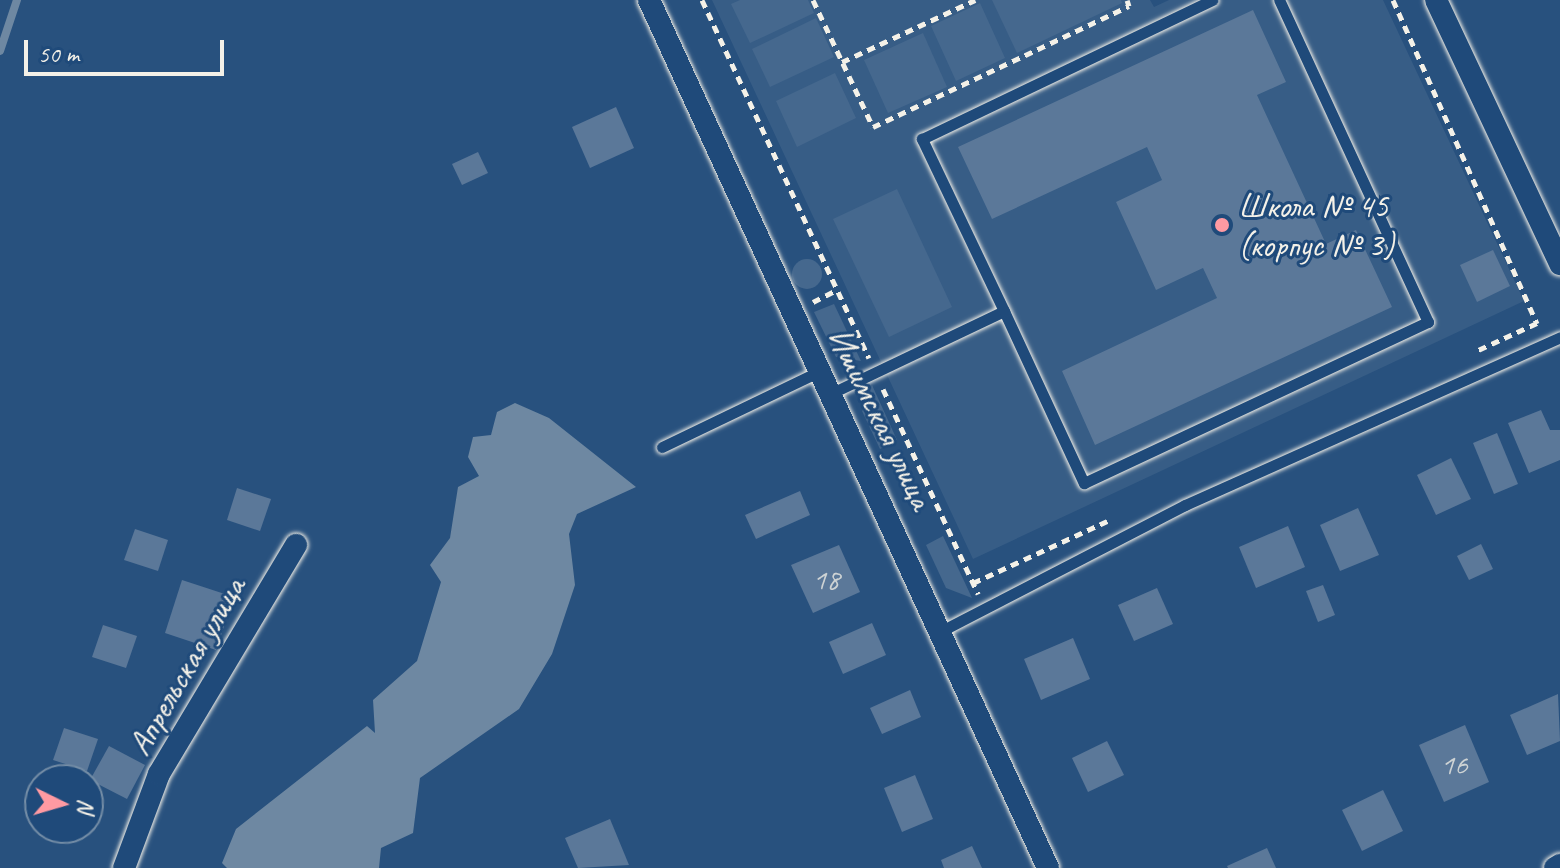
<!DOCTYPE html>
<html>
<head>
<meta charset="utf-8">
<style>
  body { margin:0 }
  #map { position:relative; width:1560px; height:868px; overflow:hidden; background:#28517e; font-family:Caveat,sans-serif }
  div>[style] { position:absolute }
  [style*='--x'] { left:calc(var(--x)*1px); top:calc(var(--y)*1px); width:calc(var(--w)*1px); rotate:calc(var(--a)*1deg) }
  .built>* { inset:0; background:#375d86 }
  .green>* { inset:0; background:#45688e }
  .round { border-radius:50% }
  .water>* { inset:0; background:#6e88a2 }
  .stream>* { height:8px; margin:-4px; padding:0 4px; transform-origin:4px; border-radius:4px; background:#6e88a2 }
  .building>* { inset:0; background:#5b7899 }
  .path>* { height:5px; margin-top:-2.5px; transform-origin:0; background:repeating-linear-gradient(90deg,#f4f1e8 0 8px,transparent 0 14px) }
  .roads { filter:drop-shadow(0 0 2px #f4f1e8) drop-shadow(0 0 2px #f4f1e8) }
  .service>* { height:11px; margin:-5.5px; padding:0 5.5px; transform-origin:5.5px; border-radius:5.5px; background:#1f4a7a }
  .minor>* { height:22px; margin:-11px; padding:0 11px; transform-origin:11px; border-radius:11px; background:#1f4a7a }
  .dots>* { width:22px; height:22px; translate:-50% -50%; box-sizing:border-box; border:4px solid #1f4a7a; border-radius:50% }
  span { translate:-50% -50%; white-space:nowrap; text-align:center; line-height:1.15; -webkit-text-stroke:6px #1f4a7a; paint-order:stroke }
  .number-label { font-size:30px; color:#ced3d4 }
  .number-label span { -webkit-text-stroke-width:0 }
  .poi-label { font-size:34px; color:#f4f1e8 }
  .left { translate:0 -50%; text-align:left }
  .street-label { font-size:34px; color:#f4f1e8 }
  .north { position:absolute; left:24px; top:764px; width:80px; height:80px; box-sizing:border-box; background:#1f4a7a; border:2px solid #748da6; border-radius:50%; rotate:95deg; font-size:22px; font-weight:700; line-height:32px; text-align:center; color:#f4f1e8 }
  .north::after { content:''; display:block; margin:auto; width:28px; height:36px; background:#ff9aa2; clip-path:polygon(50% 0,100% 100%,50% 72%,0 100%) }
  .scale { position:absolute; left:24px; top:40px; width:200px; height:36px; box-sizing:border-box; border:4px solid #f4f1e8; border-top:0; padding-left:10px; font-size:24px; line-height:28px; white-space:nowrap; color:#f4f1e8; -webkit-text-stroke:6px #1f4a7a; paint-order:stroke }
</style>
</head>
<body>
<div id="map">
  <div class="built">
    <i style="clip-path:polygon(712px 0,1150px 0,1154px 7px,1169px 0,1383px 0,1524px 301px,973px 559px)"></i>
  </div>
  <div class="green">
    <i style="clip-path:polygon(740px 0,808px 0,814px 13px,750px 43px,731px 4px)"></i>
    <i style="clip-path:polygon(992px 0,1121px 0,1122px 3px,1017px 53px)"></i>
    <i style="clip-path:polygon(980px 3px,1005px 58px,956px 81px,931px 26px)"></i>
    <i style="clip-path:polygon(816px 18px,834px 57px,770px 87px,752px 49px)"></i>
    <i style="clip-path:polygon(923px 33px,947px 87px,888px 113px,864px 60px)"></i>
    <i style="clip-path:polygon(835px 73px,856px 118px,797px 147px,776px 101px)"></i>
    <i style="clip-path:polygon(897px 189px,952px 307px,889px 337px,833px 219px)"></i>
    <i class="round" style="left:792px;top:259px;width:30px;height:30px"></i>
    <i style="clip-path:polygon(834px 304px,861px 361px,836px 357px,814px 312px)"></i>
    <i style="clip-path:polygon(872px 385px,897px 440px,880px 449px,862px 411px)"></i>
    <i style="clip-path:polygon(943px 536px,972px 598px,946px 588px,926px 545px)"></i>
  </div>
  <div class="water">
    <i style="clip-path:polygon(515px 403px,549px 418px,636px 487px,577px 514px,569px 534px,575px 585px,552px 654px,519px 709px,420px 778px,413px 833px,381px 848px,379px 868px,227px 868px,222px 863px,236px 829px,367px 726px,375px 733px,373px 700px,417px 661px,441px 582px,430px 565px,450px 538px,458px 487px,479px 476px,468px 457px,473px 437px,491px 435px,497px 412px)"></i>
  </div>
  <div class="stream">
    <i style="--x:0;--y:51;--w:54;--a:-71.6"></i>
  </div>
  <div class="building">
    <i style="clip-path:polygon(1253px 10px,1286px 82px,1257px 95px,1326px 244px,1356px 230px,1392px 307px,1095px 445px,1062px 371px,1217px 298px,1203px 268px,1156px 290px,1116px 202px,1162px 180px,1147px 147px,992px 219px,958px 147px)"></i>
    <i style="clip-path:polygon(616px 107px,634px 148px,590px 168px,572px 127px)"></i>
    <i style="clip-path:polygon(478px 152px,488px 173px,462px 185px,452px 164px)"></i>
    <i style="clip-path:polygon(1493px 250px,1510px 286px,1477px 302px,1460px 265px)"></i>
    <i style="clip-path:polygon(1541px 410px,1550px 430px,1560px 430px,1560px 460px,1529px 473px,1508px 423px)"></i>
    <i style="clip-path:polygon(1497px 433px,1518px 484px,1494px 494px,1473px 443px)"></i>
    <i style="clip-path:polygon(1451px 458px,1471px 499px,1436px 515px,1417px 475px)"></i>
    <i style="clip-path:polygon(237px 488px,271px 499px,260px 531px,227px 520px)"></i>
    <i style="clip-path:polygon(800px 491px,810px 515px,756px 539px,745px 515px)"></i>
    <i style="clip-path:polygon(1358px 508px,1379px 555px,1340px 571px,1320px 525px)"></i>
    <i style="clip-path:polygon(1288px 526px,1305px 567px,1256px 588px,1239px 547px)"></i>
    <i style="clip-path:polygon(135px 529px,168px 540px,158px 571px,124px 560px)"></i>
    <i style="clip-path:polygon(1481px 544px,1493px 569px,1469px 580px,1457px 556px)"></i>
    <i style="clip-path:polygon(839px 545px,860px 592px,813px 613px,791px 565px)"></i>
    <i style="clip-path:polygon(182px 580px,234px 597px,216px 650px,165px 633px)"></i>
    <i style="clip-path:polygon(1323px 585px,1335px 615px,1318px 622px,1306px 591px)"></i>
    <i style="clip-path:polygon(1157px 588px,1173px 624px,1134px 641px,1118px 605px)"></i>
    <i style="clip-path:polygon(872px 623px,886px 655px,843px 674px,829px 642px)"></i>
    <i style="clip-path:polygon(103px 625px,137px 636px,126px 668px,92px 657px)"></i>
    <i style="clip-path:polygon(1073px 638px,1090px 679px,1041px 700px,1024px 659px)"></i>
    <i style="clip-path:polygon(910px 690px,921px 717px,882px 734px,870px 708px)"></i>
    <i style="clip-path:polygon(1558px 694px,1560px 741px,1527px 755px,1510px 715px)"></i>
    <i style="clip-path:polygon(1465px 725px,1489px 782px,1444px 802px,1419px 745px)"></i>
    <i style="clip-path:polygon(64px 728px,98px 739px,87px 771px,53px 760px)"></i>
    <i style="clip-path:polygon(1107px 741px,1124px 775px,1088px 792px,1072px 758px)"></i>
    <i style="clip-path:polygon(109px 746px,145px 765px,127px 799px,90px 780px)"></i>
    <i style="clip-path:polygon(915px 775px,933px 819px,902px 832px,884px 788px)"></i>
    <i style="clip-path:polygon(1383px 790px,1403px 831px,1362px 851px,1342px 810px)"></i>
    <i style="clip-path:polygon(610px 819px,629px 865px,578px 868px,565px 838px)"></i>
    <i style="clip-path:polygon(972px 846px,982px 868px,944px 868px,941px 860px)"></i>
    <i style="clip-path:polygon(1267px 848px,1276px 868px,1228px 868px,1227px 866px)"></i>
  </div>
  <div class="path">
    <i style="--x:702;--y:0;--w:395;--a:65"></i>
    <i style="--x:813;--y:0;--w:140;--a:64.7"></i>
    <i style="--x:873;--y:127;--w:283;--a:-25.3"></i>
    <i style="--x:1129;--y:6;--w:6;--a:-108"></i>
    <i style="--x:1393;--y:0;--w:354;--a:66"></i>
    <i style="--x:1537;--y:323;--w:67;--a:155.3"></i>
    <i style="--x:842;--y:62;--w:147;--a:-25"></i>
    <i style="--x:813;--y:302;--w:27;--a:-27"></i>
    <i style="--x:883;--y:389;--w:226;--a:65.1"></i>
    <i style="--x:973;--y:583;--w:148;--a:-24.8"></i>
  </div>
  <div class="roads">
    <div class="service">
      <i style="--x:1004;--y:311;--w:190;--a:65.1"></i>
      <i style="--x:1084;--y:483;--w:380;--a:-25.1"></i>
      <i style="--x:1428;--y:322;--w:355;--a:-114.8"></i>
      <i style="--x:834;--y:392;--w:188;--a:-25.5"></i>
      <i style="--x:1004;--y:311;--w:191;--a:-115.5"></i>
      <i style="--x:922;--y:139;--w:322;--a:-25.6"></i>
      <i style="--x:662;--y:447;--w:178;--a:-25.7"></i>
      <i style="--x:943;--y:630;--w:272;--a:-27.3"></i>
      <i style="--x:1185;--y:505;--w:411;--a:-24.1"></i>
    </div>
    <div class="minor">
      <i style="--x:649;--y:0;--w:955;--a:65.31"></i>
      <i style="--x:1436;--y:0;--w:292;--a:64.8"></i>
      <i style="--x:124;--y:868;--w:100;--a:-69.6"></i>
      <i style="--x:159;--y:774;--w:267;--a:-59.1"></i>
      <i style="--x:1555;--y:868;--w:6;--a:-31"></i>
    </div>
  </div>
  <div class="dots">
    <i style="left:1222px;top:225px;background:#ff9aa2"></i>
  </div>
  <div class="number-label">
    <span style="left:826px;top:579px">18</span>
    <span style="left:1454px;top:764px">16</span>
  </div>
  <div class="poi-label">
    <span class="left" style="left:1238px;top:225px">Школа № 45<br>(корпус № 3)</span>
  </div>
  <div class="street-label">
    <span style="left:881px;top:418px;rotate:64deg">Ишимская улица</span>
    <span style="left:186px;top:666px;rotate:-60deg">Апрельская улица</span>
  </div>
  <div class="north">N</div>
  <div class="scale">50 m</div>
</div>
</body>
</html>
